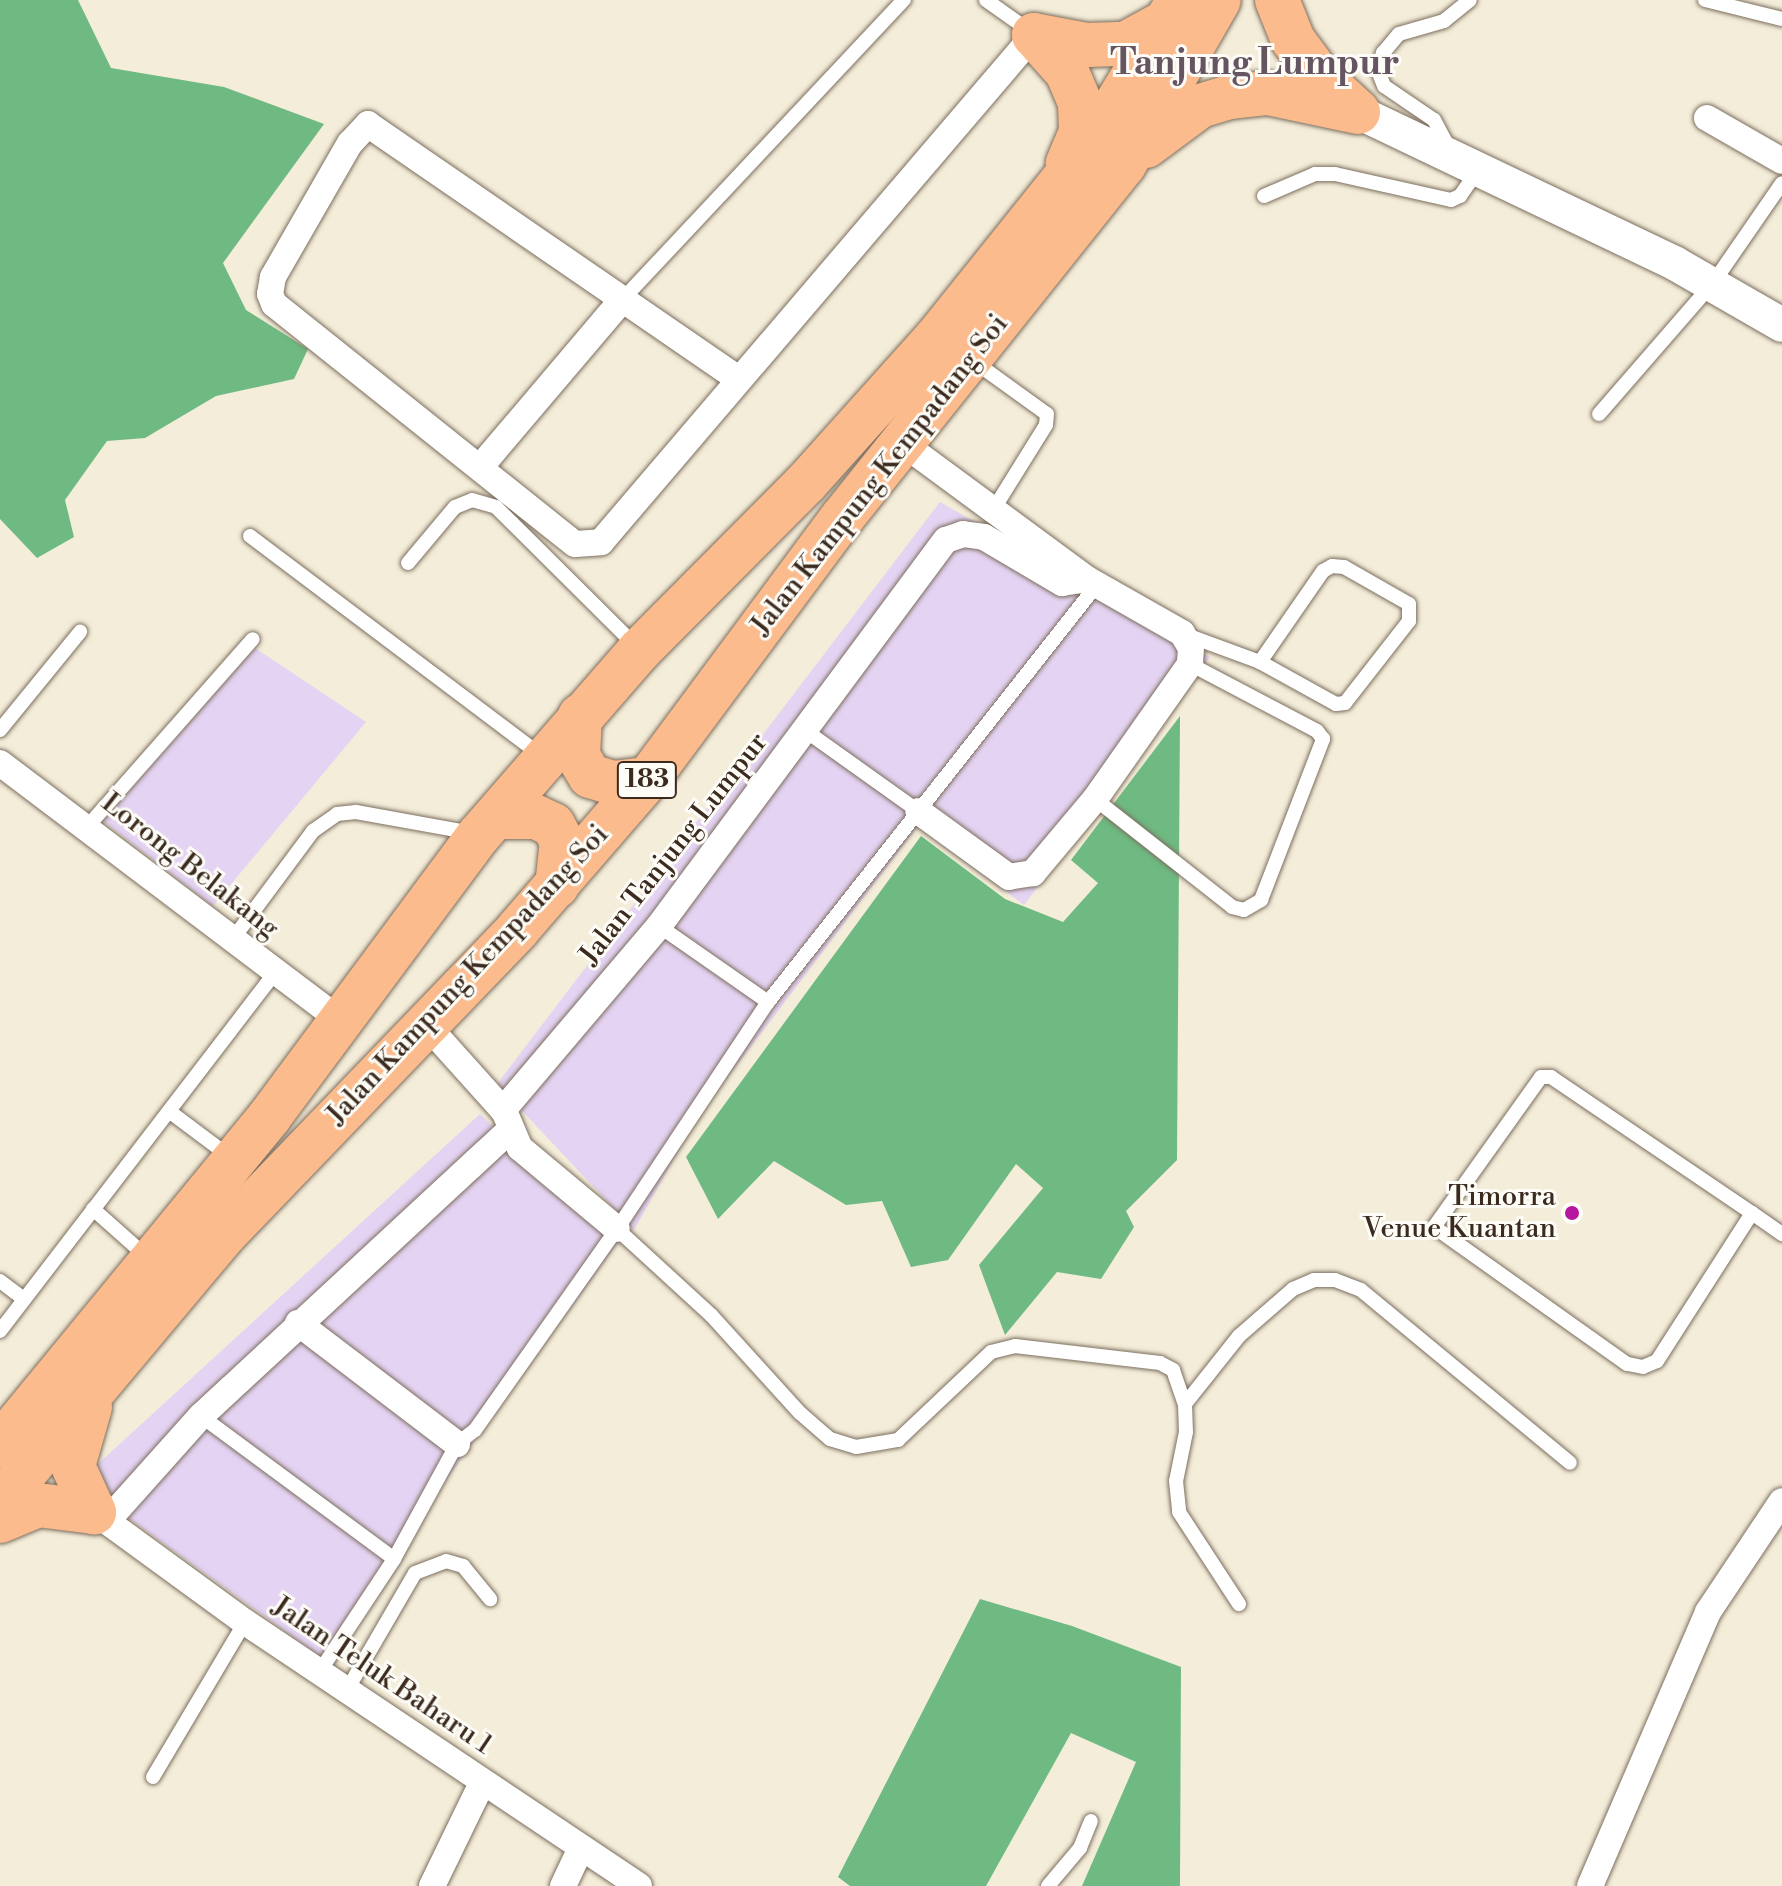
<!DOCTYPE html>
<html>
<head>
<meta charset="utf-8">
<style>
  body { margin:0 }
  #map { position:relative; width:1782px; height:1886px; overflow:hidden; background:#f4edd9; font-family:"Libre Bodoni",serif }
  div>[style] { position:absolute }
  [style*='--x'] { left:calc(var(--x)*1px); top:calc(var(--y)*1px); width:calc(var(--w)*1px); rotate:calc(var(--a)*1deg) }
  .built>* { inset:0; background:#e4d3f2 }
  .forest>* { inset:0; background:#6fba82 }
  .roads { filter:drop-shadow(0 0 2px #7c6e5f) drop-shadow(0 0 2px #7c6e5f) }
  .service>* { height:14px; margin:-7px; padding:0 7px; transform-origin:7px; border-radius:7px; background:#fff }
  .minor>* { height:26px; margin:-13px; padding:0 13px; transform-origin:13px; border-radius:13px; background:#fff }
  .tertiary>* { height:34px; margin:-17px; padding:0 17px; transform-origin:17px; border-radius:17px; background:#fff }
  .trunk>* { height:44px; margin:-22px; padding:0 22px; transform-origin:22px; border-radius:22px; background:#fbbb8d }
  .dots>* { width:22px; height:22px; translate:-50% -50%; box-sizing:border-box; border:4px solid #fdfcf7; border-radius:50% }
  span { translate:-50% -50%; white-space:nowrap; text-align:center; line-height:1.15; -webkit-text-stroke:6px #fdfcf7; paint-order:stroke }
  .shield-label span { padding:2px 6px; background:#fdfcf7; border:2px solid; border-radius:6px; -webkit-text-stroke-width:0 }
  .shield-label { font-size:26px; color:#3b2a1e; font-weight:700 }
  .street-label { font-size:28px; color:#3b2a1e }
  .poi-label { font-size:28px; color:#3b2a1e }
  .right { translate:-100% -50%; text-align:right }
  .district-label { font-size:36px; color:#655561; font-weight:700 }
</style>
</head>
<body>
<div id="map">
  <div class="built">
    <i style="clip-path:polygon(940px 502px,1210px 657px,1024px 905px,918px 826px,697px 1118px,634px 1230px,497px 1084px)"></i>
    <i style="clip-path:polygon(255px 648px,366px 722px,213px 906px,103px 821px)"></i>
    <i style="clip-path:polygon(480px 1114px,617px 1244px,439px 1490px,332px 1665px,103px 1500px,88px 1473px)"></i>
  </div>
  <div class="forest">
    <i style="clip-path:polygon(0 0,78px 0,111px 68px,224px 87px,324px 124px,223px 263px,246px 310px,308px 349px,294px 379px,216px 396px,145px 438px,107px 441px,65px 500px,74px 537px,37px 558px,0 519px)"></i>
    <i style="clip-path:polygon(1180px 716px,1177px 1160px,1126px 1211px,1134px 1227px,1101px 1279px,1057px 1272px,1005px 1335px,979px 1265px,1043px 1188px,1016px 1164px,948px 1260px,911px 1267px,882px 1201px,846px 1205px,774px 1161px,718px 1219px,686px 1157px,921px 836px,1005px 899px,1063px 922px,1098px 883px,1071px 860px)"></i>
    <i style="clip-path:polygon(980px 1599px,1072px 1626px,1181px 1667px,1180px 1886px,1082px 1886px,1136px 1762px,1071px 1733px,986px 1886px,850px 1886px,838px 1877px)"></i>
  </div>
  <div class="roads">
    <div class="service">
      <i style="--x:986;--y:0;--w:55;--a:35.4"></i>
      <i style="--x:1705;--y:0;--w:79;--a:13.9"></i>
      <i style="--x:1449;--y:148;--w:32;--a:-118"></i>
      <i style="--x:1434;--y:120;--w:60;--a:-145.8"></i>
      <i style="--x:1384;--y:86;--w:17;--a:-111"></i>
      <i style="--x:1378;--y:70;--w:18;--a:-74"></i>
      <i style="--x:1383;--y:53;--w:25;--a:-50"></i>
      <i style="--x:1399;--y:34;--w:47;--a:-16.1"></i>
      <i style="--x:1444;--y:21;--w:33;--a:-39"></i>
      <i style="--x:1264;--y:196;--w:56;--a:-23.3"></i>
      <i style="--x:1315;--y:174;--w:20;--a:0"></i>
      <i style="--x:1335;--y:174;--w:119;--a:12.6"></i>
      <i style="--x:1451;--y:200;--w:10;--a:-24"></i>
      <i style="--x:1460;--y:196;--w:32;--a:-55"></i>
      <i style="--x:622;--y:300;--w:412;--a:-46.8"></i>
      <i style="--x:972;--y:360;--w:92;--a:35.8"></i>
      <i style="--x:1047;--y:414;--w:11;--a:95"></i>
      <i style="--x:1046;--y:425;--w:100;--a:121.9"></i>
      <i style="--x:1599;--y:414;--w:174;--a:-49"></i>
      <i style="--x:1713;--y:283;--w:121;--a:-55.4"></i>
      <i style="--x:250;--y:536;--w:364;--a:37"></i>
      <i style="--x:408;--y:563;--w:73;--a:-50"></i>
      <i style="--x:455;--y:507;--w:18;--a:-22"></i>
      <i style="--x:472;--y:500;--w:25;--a:16"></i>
      <i style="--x:496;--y:507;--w:199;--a:44.8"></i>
      <i style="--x:1184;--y:634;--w:81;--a:20.2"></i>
      <i style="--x:1260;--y:662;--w:87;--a:28.9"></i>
      <i style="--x:1336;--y:704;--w:9;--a:-6"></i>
      <i style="--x:1345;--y:703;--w:104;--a:-52"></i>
      <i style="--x:1409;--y:621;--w:17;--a:-90"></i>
      <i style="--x:1409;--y:604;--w:75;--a:-150.4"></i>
      <i style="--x:1344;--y:567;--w:12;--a:-175"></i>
      <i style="--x:1332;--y:566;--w:10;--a:151"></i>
      <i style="--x:1323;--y:571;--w:111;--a:124.7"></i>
      <i style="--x:0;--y:730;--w:127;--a:-50.8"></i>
      <i style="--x:806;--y:731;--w:138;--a:35.5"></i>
      <i style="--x:1095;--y:799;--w:174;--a:38.2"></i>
      <i style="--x:1232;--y:907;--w:12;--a:14"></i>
      <i style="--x:1244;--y:910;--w:20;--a:-30"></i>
      <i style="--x:1261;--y:900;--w:173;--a:-68.9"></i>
      <i style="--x:1323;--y:739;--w:10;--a:-127"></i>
      <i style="--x:1317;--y:731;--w:144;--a:-152.2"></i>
      <i style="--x:88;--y:826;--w:249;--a:-48.6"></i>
      <i style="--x:659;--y:926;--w:133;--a:34.9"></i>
      <i style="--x:232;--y:940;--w:136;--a:-53.4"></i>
      <i style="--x:313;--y:831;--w:29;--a:-35"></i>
      <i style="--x:337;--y:814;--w:19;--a:-6"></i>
      <i style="--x:356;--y:812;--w:119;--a:10.2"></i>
      <i style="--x:169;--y:1111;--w:75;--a:36.9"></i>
      <i style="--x:93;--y:1209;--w:72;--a:41.6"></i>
      <i style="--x:1752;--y:1213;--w:176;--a:122.7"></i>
      <i style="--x:1657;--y:1361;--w:15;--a:157"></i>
      <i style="--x:1643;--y:1367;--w:16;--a:-169"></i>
      <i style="--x:1627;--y:1364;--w:237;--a:-144.6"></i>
      <i style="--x:1434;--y:1227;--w:184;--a:-54.5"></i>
      <i style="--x:1541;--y:1077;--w:10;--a:0"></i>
      <i style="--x:1551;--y:1077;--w:243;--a:34.1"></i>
      <i style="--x:1752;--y:1213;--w:37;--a:35"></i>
      <i style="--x:617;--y:1229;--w:127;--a:42.5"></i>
      <i style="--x:711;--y:1315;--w:132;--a:47.8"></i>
      <i style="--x:800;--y:1413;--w:40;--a:41"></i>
      <i style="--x:830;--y:1439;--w:27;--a:17"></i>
      <i style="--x:856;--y:1447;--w:43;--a:-9.5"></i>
      <i style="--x:898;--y:1440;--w:128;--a:-43.4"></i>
      <i style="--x:991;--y:1352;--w:25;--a:-14"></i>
      <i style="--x:1015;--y:1346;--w:146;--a:6.7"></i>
      <i style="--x:1160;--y:1363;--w:15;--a:28"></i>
      <i style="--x:1173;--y:1370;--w:36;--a:71"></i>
      <i style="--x:1185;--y:1404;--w:28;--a:88"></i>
      <i style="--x:1186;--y:1432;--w:50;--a:101.5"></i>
      <i style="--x:1176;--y:1481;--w:31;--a:84"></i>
      <i style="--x:1179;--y:1512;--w:110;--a:56.9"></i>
      <i style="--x:0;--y:1281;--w:30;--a:37"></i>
      <i style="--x:0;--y:1331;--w:452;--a:-52.5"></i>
      <i style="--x:1185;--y:1404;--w:87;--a:-51.5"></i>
      <i style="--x:1239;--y:1336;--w:72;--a:-41"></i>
      <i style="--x:1293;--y:1289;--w:23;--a:-23"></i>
      <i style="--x:1314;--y:1280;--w:21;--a:0"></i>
      <i style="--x:1335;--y:1280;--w:28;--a:21"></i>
      <i style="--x:1361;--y:1290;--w:271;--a:39.6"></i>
      <i style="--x:201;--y:1416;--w:240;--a:36.5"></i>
      <i style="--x:320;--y:1671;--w:134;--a:-56.5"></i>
      <i style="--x:394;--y:1559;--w:131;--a:-61.3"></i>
      <i style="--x:457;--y:1444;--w:23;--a:-38"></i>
      <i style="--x:475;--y:1430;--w:246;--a:-54.8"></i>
      <i style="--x:617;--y:1229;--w:273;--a:-56.4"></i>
      <i style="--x:768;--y:1002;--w:530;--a:-51.75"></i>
      <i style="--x:347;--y:1690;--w:135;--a:-59.8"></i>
      <i style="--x:415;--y:1573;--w:33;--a:-21"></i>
      <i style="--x:446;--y:1561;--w:18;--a:16"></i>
      <i style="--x:463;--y:1566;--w:43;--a:50.7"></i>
      <i style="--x:153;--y:1777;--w:180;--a:-59.3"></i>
      <i style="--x:1048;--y:1886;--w:50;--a:-49.9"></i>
      <i style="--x:1080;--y:1848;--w:29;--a:-68"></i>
    </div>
    <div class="minor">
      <i style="--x:1707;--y:118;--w:86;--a:29.8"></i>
      <i style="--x:737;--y:378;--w:448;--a:-145.5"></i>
      <i style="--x:368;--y:124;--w:26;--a:133"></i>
      <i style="--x:350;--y:143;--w:155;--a:119.9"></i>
      <i style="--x:273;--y:277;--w:17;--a:100"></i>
      <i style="--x:270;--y:294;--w:11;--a:68"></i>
      <i style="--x:274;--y:304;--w:385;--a:38.6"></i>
      <i style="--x:575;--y:544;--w:26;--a:-4"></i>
      <i style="--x:601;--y:542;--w:667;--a:-49.5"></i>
      <i style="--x:901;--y:442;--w:231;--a:36.4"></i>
      <i style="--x:482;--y:465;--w:216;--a:-49.7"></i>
      <i style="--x:0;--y:763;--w:426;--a:37.1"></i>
      <i style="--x:424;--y:1022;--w:118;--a:48.1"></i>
      <i style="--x:503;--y:1110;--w:241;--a:-49.7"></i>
      <i style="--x:659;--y:926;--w:481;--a:-53.4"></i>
      <i style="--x:946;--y:540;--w:18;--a:-19"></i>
      <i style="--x:963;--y:534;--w:21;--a:8"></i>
      <i style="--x:984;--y:537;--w:91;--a:30.5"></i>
      <i style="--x:1062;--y:583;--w:25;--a:-9"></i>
      <i style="--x:1087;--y:579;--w:109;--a:29.6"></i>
      <i style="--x:1182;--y:633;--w:17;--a:59"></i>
      <i style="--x:1191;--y:648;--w:16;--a:94"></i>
      <i style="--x:1190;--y:664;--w:165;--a:125.1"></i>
      <i style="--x:1095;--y:799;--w:97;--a:130"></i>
      <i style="--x:1033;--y:873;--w:24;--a:171"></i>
      <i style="--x:1009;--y:877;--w:112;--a:-144"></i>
      <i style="--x:505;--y:1113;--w:38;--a:67"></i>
      <i style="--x:520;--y:1148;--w:126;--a:39.9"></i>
      <i style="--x:298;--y:1323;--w:200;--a:37.3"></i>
      <i style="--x:94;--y:1512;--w:187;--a:36.1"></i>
      <i style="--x:245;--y:1622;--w:474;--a:33.8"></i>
      <i style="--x:107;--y:1521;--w:141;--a:-48.2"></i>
      <i style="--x:201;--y:1416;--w:422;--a:-42.8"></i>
      <i style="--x:432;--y:1886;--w:114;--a:-64.1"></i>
      <i style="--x:563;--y:1886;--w:42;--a:-64.7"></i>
      <i style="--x:1590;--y:1886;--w:298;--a:-66.7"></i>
      <i style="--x:1708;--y:1612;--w:133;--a:-56.3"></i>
    </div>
    <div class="tertiary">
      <i style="--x:1358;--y:112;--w:352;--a:25.5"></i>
      <i style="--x:1676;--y:264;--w:122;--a:29.9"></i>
    </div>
    <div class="trunk">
      <i style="--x:1277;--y:0;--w:43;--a:68.2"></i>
      <i style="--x:1293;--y:40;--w:47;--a:53.6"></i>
      <i style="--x:1321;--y:78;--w:47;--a:42.4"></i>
      <i style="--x:1034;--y:35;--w:50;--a:48.3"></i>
      <i style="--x:1067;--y:72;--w:34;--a:67"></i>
      <i style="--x:1080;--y:103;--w:29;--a:88"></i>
      <i style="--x:1081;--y:132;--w:34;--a:113"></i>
      <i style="--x:1034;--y:35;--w:54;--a:10.7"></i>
      <i style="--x:1087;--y:45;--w:38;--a:-2"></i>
      <i style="--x:1125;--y:44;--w:50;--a:-28.6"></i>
      <i style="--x:1146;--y:146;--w:67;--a:-36.5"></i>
      <i style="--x:1200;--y:106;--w:30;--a:-17"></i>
      <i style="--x:1229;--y:97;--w:39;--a:-6"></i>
      <i style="--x:1268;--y:93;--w:92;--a:11.9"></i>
      <i style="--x:580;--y:716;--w:40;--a:92.9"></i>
      <i style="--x:578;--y:756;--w:23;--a:59"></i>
      <i style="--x:590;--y:776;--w:24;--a:17"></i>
      <i style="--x:613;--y:783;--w:35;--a:-7"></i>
      <i style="--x:497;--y:817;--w:39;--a:0"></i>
      <i style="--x:536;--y:817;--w:19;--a:25"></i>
      <i style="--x:553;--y:825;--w:18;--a:61"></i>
      <i style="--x:562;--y:841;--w:45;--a:96.3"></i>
      <i style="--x:90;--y:1407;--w:61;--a:106.1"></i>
      <i style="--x:73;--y:1466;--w:51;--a:65.5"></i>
      <i style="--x:0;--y:1445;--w:426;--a:-50.6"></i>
      <i style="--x:270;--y:1116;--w:350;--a:-53.4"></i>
      <i style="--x:479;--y:835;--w:245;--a:-49"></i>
      <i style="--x:640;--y:650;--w:235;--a:-45.2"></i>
      <i style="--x:806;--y:483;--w:196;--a:-48.1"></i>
      <i style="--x:937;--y:337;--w:250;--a:-51.3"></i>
      <i style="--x:1093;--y:142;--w:166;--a:-58.8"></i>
      <i style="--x:0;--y:1502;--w:350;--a:-50"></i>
      <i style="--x:225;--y:1234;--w:423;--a:-46.1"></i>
      <i style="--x:518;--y:929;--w:198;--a:-49.1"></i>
      <i style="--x:648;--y:779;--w:325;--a:-53.4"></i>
      <i style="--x:842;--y:518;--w:452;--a:-51.4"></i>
      <i style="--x:1124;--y:165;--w:190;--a:-60.1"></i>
      <i style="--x:0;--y:1521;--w:41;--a:-22.8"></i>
      <i style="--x:38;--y:1505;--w:56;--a:7.1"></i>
    </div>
  </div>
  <div class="dots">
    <i style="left:1572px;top:1213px;background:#b5179e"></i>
  </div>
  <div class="shield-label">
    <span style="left:647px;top:780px">183</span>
  </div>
  <div class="street-label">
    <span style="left:880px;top:475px;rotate:-52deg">Jalan Kampung Kempadang Soi</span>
    <span style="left:674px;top:849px;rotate:-52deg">Jalan Tanjung Lumpur</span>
    <span style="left:190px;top:866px;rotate:38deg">Lorong Belakang</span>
    <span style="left:468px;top:975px;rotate:-47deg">Jalan Kampung Kempadang Soi</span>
    <span style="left:382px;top:1676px;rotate:34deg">Jalan Teluk Baharu 1</span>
  </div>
  <div class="poi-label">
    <span class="right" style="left:1556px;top:1213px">Timorra<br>Venue Kuantan</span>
  </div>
  <div class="district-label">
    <span style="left:1255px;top:64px">Tanjung Lumpur</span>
  </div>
</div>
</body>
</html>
